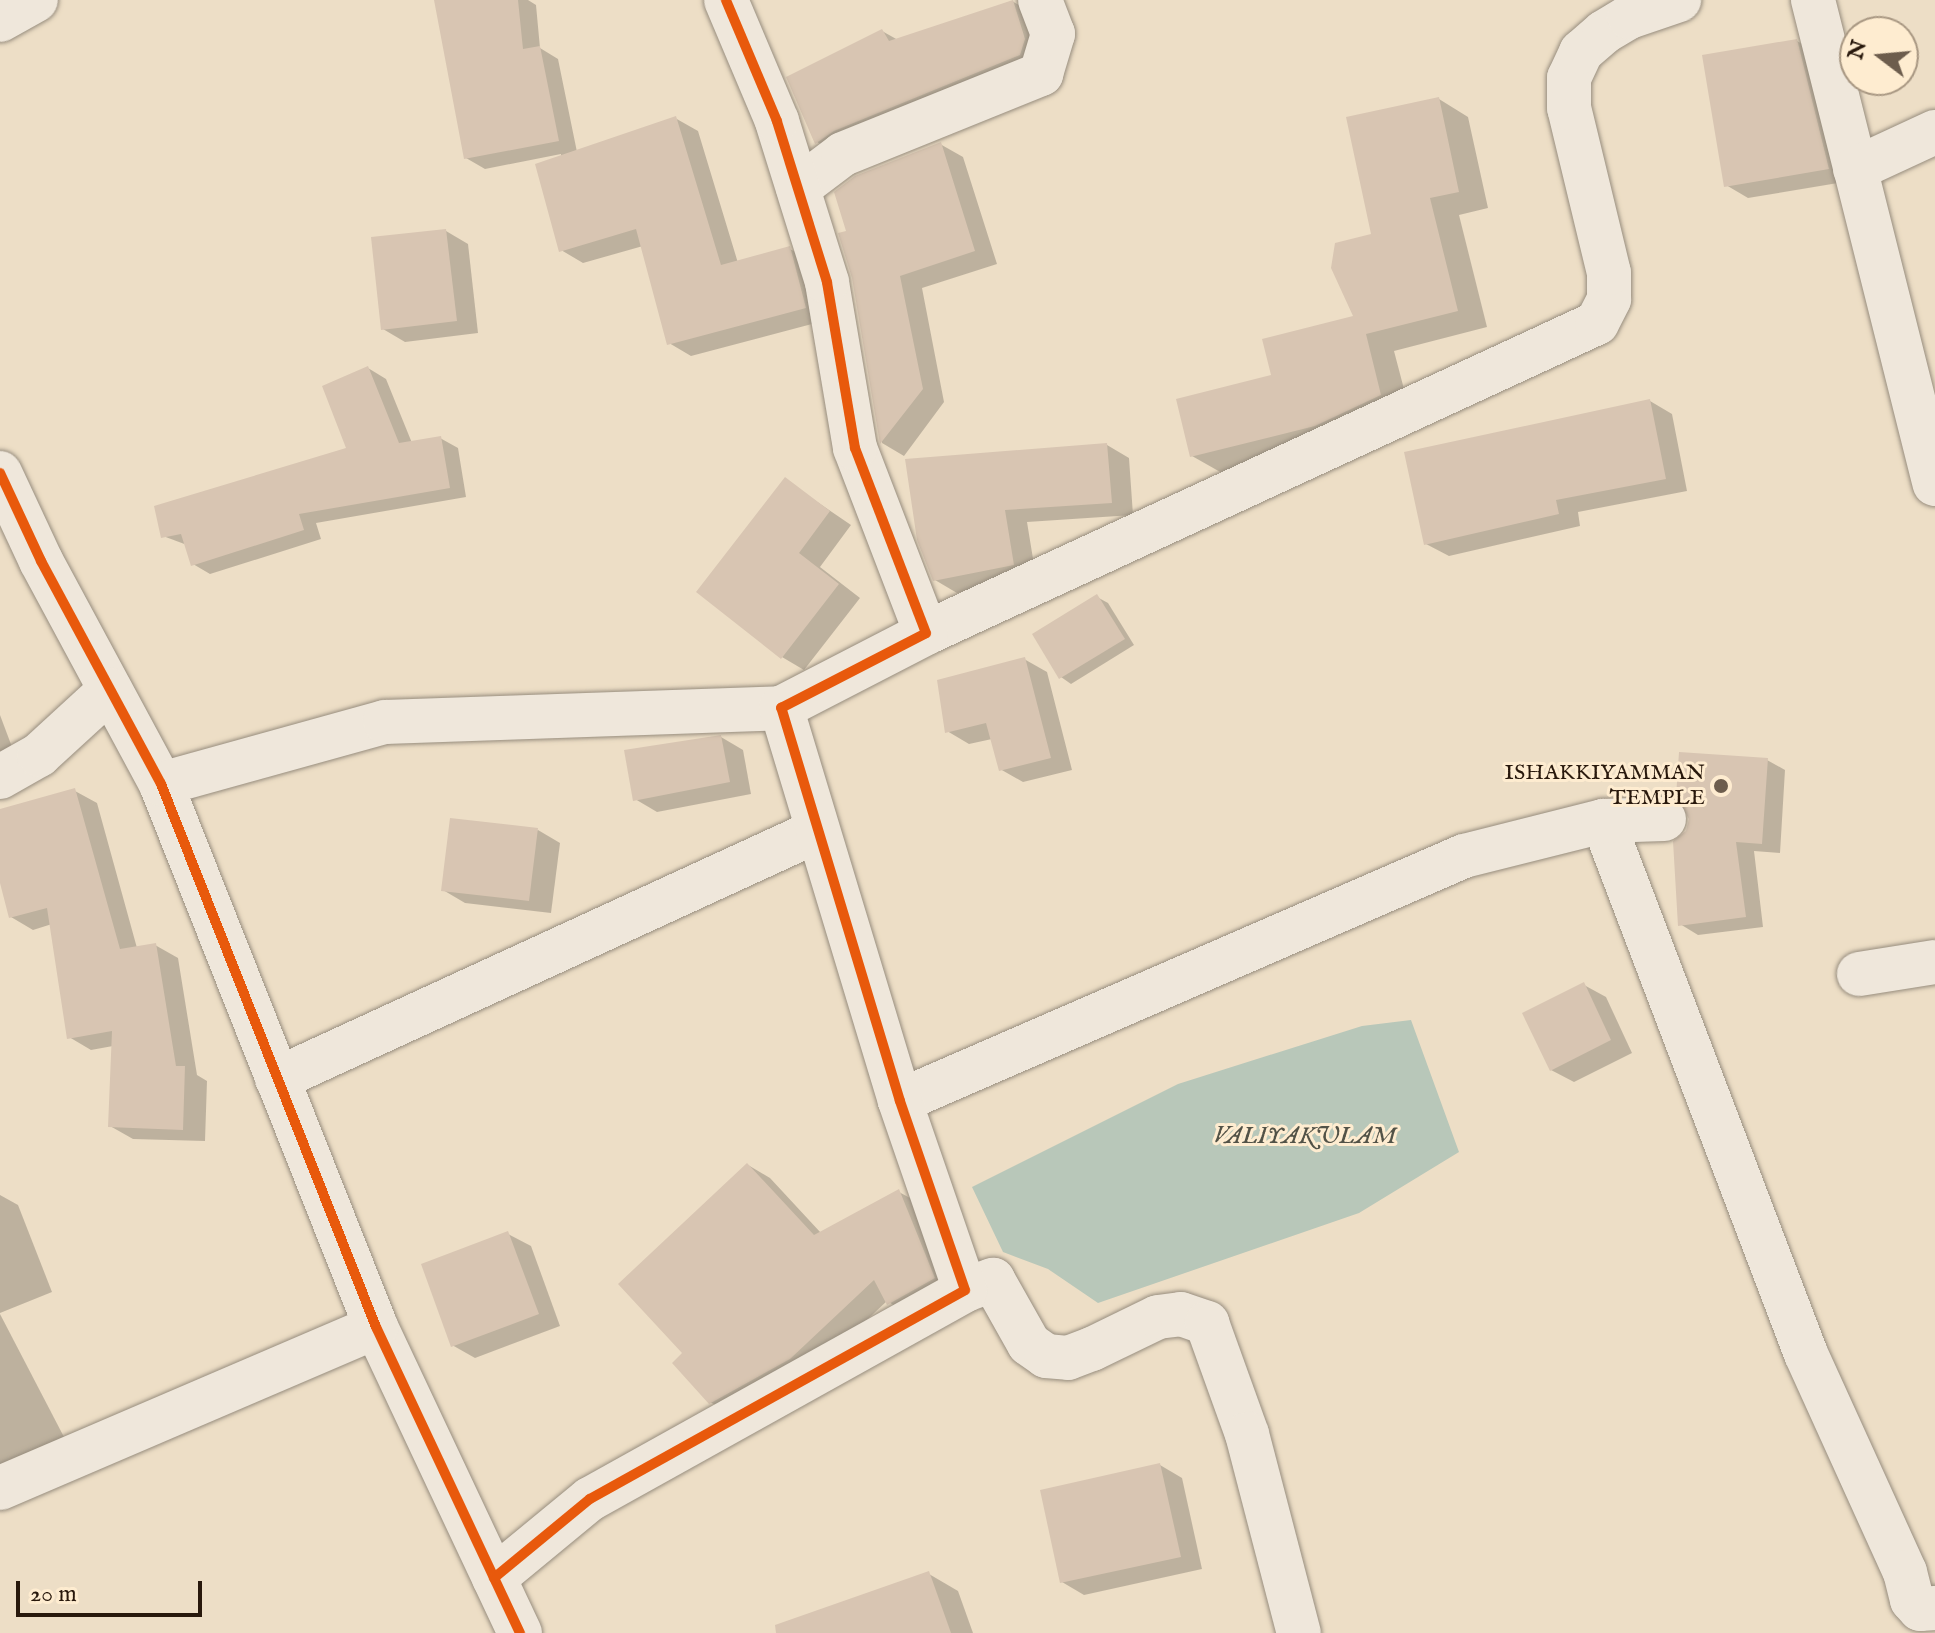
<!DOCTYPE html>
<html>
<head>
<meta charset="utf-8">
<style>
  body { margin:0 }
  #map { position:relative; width:1935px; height:1633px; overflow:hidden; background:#eddec6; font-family:"IM FELL English",serif }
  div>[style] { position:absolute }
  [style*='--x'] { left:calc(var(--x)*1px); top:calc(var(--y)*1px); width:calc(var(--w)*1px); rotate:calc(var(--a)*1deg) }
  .water>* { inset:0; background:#b8c7b9 }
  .shadow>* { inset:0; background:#0003 }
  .building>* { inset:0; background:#d8c5b2 }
  .roads { filter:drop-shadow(0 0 2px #978d7e) drop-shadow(0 0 2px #978d7e) }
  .minor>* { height:44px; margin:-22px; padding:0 22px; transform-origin:22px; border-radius:22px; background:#efe7db }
  .cycleway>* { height:10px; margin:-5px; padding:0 5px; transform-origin:5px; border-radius:5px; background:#e8590c }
  .dots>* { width:22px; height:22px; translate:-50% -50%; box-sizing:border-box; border:4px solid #feecd0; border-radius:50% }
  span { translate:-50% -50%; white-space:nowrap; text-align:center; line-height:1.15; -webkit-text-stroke:6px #feecd0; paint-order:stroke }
  .poi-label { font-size:22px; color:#28180c }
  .right { translate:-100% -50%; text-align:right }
  .water-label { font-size:24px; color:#525247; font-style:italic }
  .north { position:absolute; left:1839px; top:16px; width:80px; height:80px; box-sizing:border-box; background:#feecd0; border:2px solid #a89782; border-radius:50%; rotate:286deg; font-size:22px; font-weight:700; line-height:32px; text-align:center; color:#28180c }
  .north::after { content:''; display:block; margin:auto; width:28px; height:36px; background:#6d5d4d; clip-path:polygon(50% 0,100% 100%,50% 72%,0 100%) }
  .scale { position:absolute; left:16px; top:1581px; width:186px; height:36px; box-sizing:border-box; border:4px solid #28180c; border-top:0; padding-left:10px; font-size:24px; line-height:28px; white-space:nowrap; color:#28180c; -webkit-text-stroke:6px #feecd0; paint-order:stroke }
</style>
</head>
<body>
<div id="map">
  <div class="water">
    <i style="clip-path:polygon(1411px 1020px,1459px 1152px,1359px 1213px,1098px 1303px,1048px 1269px,1003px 1252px,972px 1187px,1178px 1084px,1362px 1026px)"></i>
  </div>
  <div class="shadow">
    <i style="clip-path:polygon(454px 0,528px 0,536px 5px,540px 48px,558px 59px,577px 152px,675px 118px,698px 131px,738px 263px,790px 249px,812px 261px,827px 320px,691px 356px,669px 343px,643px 246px,583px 263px,561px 250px,561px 154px,485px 169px,466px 158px)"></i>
    <i style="clip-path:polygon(1012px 1px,1034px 14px,1047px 53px,839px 155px,817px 142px,882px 31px,898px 40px)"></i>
    <i style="clip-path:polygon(1797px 41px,1819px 54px,1850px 181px,1748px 198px,1726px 185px)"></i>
    <i style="clip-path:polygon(1439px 99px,1468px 117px,1488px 208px,1459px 215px,1487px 327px,1394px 351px,1410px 412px,1222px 473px,1192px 456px,1274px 376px,1355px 317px,1373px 235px)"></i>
    <i style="clip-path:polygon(940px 144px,963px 157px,997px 264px,922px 288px,944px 402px,904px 456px,882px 443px,848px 232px)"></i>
    <i style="clip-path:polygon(446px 231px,468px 244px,478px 333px,405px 342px,383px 329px)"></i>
    <i style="clip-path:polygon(368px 368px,386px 379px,412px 443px,440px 438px,458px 448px,466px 497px,316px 523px,321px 539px,210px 574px,193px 564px,187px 545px,163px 536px,349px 449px)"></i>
    <i style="clip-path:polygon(1650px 401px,1672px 414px,1687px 491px,1578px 512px,1580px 526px,1449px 556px,1426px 544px)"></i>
    <i style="clip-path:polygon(1107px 445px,1129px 458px,1133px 515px,1027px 522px,1036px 577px,957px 593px,935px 580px,919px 539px)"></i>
    <i style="clip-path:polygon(785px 480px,851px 525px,820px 567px,860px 598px,804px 670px,782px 657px)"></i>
    <i style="clip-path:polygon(1097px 597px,1108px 603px,1134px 645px,1071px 684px,1061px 677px)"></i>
    <i style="clip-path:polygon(1024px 659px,1047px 672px,1072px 770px,1023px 782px,1000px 769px,992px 739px,969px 744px,947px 731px)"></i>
    <i style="clip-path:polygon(0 715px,18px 763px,0 780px)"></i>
    <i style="clip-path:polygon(721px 737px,743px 750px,751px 794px,657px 812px,635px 799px)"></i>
    <i style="clip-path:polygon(1767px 760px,1785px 770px,1780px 853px,1754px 851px,1763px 927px,1698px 935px,1680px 924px,1687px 833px)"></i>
    <i style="clip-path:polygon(75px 791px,97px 803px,137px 948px,155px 945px,178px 958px,197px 1075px,207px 1081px,205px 1141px,133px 1139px,110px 1126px,113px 1046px,91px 1050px,69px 1037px,52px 924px,33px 930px,11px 917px,0 875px,0 811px)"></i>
    <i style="clip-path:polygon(538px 830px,560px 843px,551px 913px,465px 903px,443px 890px)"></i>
    <i style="clip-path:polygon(1584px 985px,1606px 997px,1632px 1053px,1574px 1082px,1551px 1070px)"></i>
    <i style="clip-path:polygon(748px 1165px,770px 1178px,821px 1233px,899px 1192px,921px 1204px,956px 1291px,911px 1316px,887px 1301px,812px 1371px,733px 1415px,710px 1402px,685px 1354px)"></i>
    <i style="clip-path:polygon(0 1195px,18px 1205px,52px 1292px,0 1313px)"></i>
    <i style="clip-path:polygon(508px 1234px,531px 1246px,560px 1326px,475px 1358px,452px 1345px)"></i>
    <i style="clip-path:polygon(0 1314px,64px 1437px,0 1471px)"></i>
    <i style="clip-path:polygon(1160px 1465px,1182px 1478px,1202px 1569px,1084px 1595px,1062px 1582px)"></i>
    <i style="clip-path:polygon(929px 1574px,958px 1591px,973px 1633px,820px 1633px)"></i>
  </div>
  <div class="building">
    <i style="clip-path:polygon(434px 0,518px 0,523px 49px,540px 46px,559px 141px,464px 159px)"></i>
    <i style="clip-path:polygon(1013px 0,1025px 39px,1020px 55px,834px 131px,815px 144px,786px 77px,882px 29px,889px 41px)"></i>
    <i style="clip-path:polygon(1797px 39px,1829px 169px,1724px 187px,1702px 55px)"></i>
    <i style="clip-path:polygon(1439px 97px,1459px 192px,1430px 198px,1458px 311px,1366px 334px,1381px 395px,1315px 426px,1190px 457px,1176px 399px,1271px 375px,1262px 339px,1353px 316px,1331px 268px,1335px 243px,1371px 234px,1346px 117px)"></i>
    <i style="clip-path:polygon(676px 116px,721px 265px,790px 246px,806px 308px,667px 345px,636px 229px,559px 252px,535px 164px)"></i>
    <i style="clip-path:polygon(941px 142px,975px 251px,900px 276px,923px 389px,880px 444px,852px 278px,838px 233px,846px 231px,834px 192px,855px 176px)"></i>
    <i style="clip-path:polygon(446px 229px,457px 321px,381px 330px,371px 237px)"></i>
    <i style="clip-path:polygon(368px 366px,399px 443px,441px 436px,450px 488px,299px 514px,304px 530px,191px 566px,181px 534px,161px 538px,154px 506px,346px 448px,322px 386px)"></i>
    <i style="clip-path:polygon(1650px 399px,1666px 479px,1556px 500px,1559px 514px,1424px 545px,1404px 452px)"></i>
    <i style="clip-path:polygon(1107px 443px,1112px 503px,1005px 510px,1014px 565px,933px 581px,917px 540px,905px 459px)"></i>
    <i style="clip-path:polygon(785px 477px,830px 511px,799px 553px,839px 584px,781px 659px,696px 592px)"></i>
    <i style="clip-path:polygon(1097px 594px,1125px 639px,1059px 679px,1032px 634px)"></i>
    <i style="clip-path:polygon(1025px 657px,1051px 758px,999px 771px,986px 723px,945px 733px,937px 680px)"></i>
    <i style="clip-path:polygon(721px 735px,730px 782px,633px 801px,624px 750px)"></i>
    <i style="clip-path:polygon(1679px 752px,1768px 758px,1762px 844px,1736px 842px,1746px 917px,1678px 926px,1673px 841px,1686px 831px,1689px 819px,1676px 797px)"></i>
    <i style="clip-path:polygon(75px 788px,120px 949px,156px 943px,176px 1066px,185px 1066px,183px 1130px,108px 1127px,112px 1031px,67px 1039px,47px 908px,9px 918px,0 883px,0 809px)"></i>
    <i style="clip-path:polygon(450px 818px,538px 828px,529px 901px,441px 891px)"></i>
    <i style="clip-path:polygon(1584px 982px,1611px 1040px,1550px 1071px,1522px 1013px)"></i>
    <i style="clip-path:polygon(747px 1163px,814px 1235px,899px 1189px,935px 1278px,887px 1305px,874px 1280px,790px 1359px,709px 1404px,672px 1363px,682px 1353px,618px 1284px)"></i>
    <i style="clip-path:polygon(508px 1231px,539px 1314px,451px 1347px,421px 1264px)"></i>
    <i style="clip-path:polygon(1160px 1463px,1181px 1557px,1060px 1583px,1040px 1490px)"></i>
    <i style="clip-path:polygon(929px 1571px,951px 1633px,776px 1633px,775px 1625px)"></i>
  </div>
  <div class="roads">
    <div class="minor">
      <i style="--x:1813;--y:0;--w:499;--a:75.9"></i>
      <i style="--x:0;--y:20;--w:41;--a:-29.1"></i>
      <i style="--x:1855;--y:169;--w:88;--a:-24.8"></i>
      <i style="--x:798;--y:188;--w:56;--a:-37.1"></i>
      <i style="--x:843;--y:154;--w:214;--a:-22"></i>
      <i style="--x:1041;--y:74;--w:42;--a:-73.3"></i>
      <i style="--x:1053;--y:34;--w:36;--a:-111"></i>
      <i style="--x:0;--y:473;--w:97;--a:65"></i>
      <i style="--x:41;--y:561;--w:253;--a:61.7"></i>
      <i style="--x:161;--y:784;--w:584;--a:68.4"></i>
      <i style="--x:376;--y:1327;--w:338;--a:64.8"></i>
      <i style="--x:926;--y:633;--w:739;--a:-24.8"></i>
      <i style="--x:1597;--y:323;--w:27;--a:-63"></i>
      <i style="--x:1609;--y:299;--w:26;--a:-90"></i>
      <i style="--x:1609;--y:273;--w:170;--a:-103.6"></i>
      <i style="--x:1569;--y:108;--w:30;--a:-90"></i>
      <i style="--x:1569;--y:78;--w:29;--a:-65"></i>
      <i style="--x:1581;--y:52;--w:30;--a:-41"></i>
      <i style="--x:1604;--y:32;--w:29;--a:-31"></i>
      <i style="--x:1629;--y:17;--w:53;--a:-18.8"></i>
      <i style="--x:0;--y:777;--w:45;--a:-29.4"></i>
      <i style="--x:39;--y:755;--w:96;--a:-42.5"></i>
      <i style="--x:161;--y:784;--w:232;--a:-15.5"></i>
      <i style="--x:385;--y:722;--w:396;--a:-2"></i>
      <i style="--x:1603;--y:821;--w:570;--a:69.15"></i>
      <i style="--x:1806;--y:1354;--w:239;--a:65.6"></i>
      <i style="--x:1905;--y:1572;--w:29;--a:76"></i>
      <i style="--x:1912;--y:1600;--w:12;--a:48"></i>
      <i style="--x:1920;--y:1609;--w:15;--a:-4"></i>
      <i style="--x:1859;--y:974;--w:77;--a:-9"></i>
      <i style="--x:277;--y:1079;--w:594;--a:-24.67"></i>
      <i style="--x:900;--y:1101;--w:615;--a:-23.48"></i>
      <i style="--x:1464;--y:856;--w:143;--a:-14.1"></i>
      <i style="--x:1603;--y:821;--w:61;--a:-1.9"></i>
      <i style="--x:965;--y:1290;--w:30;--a:-20"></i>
      <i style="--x:993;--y:1280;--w:73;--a:60.6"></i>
      <i style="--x:1029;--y:1344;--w:21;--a:35"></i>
      <i style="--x:1046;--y:1356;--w:22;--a:5"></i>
      <i style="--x:1068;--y:1358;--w:26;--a:-21"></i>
      <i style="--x:1092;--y:1349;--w:73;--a:-25.9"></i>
      <i style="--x:1158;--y:1317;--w:23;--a:-7"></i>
      <i style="--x:1181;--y:1314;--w:28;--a:19"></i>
      <i style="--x:1207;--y:1323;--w:118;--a:70.2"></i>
      <i style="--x:1247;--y:1434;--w:206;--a:75.4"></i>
      <i style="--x:0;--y:1488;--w:409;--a:-23.2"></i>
      <i style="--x:494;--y:1578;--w:124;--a:-39.5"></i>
      <i style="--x:590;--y:1499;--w:429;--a:-29.1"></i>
      <i style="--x:965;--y:1290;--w:200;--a:-109"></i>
      <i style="--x:900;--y:1101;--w:411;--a:-106.8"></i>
      <i style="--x:781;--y:708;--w:163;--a:-27.3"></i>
      <i style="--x:926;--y:633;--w:198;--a:-111"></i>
      <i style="--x:855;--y:448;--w:168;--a:-99.6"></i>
      <i style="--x:827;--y:282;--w:169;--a:-107.3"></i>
      <i style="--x:777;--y:121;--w:131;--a:-112.9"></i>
    </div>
  </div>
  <div class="cycleway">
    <i style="--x:0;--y:473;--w:97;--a:65"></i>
    <i style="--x:41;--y:561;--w:253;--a:61.7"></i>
    <i style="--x:161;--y:784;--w:584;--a:68.4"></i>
    <i style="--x:376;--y:1327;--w:338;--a:64.8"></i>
    <i style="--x:494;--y:1578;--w:124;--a:-39.5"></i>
    <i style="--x:590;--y:1499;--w:429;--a:-29.1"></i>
    <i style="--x:965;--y:1290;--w:200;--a:-109"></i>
    <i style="--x:900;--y:1101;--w:411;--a:-106.8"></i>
    <i style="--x:781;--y:708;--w:163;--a:-27.3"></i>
    <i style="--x:926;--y:633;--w:198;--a:-111"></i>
    <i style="--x:855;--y:448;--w:168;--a:-99.6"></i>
    <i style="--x:827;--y:282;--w:169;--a:-107.3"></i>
    <i style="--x:777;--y:121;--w:131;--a:-112.9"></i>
  </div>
  <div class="dots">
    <i style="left:1721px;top:786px;background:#6d5d4d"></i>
  </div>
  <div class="poi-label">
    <span class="right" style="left:1705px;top:786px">ISHAKKIYAMMAN<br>TEMPLE</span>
  </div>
  <div class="water-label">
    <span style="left:1305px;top:1137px">VALIYAKULAM</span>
  </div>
  <div class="north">N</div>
  <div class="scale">20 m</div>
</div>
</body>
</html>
